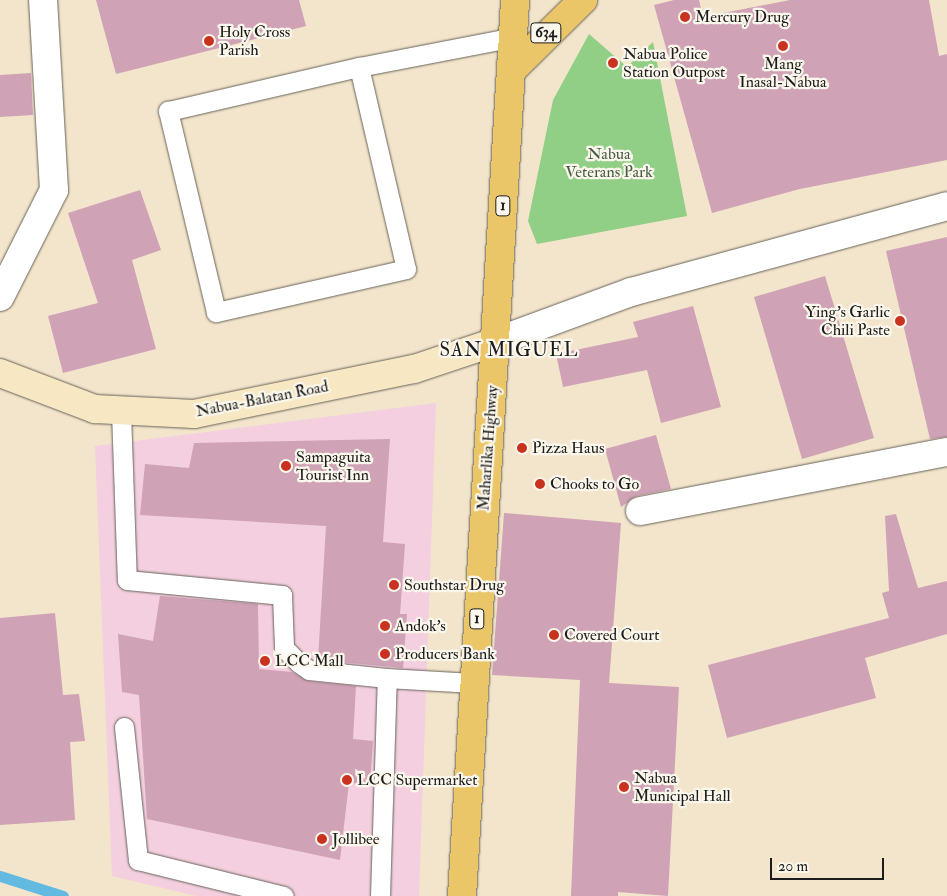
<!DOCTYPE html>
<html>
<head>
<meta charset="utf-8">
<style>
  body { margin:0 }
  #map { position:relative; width:947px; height:896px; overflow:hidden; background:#f3e5cb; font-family:"IM FELL Double Pica",serif }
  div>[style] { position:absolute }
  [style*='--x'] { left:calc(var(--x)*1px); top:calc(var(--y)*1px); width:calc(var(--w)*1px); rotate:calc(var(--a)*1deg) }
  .built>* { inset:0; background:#f3cfdf }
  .green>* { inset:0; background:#90cf85 }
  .stream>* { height:11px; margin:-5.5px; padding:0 5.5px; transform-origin:5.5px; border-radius:5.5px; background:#63bae0 }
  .building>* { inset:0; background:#cfa2b6 }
  .roads { filter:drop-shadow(0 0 1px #676259) drop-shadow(0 0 1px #676259) }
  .service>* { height:19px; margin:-9.5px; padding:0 9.5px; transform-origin:9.5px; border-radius:9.5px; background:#fff }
  .minor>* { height:28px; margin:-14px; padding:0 14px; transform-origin:14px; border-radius:14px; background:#fff }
  .secondary>* { height:28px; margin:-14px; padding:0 14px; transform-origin:14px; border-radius:14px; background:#f7e8c3 }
  .primary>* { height:28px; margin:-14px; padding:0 14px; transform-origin:14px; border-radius:14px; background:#ebc669 }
  .trunk>* { height:28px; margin:-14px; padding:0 14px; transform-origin:14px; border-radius:14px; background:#ebc669 }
  .dots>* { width:14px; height:14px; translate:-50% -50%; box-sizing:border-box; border:2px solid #fbf7ec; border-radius:50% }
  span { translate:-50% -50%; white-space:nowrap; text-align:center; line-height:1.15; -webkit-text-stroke:4.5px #fbf7ec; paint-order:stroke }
  .shield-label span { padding:1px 4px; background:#fbf7ec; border:1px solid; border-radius:4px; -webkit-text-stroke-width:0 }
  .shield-label { font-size:15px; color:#1c1c1c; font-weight:700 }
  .poi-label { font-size:16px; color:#1c1c1c }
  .left { translate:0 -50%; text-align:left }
  .right { translate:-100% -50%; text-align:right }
  .park-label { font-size:16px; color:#455b41 }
  .street-label { font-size:16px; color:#1c1c1c }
  .quarter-label { font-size:19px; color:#1c1c1c; letter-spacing:1px }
  .scale { position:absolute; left:770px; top:858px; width:114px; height:22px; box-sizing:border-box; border:2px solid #1c1c1c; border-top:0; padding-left:6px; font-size:15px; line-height:18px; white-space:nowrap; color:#1c1c1c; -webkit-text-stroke:4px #fbf7ec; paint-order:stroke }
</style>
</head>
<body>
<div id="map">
  <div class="built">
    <i style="clip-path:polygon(436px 403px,419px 896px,196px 896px,112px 876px,95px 446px)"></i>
  </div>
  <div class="green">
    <i style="clip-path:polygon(589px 34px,627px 67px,653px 42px,687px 216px,537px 244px,528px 221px,553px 100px)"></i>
  </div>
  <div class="stream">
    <i style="--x:0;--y:876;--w:66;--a:17.6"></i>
  </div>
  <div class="building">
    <i style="clip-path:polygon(96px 0,299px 0,306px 26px,116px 74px)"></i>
    <i style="clip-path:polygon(674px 0,699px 0,703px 17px,790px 0,929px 0,939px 56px,947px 54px,947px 160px,800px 189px,712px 213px,654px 5px)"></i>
    <i style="clip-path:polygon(31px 73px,33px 115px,0 117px,0 75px)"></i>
    <i style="clip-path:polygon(140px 190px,161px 250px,132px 260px,156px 349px,63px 373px,48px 316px,98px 303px,68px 213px)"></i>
    <i style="clip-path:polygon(947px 237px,947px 437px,930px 439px,886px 251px)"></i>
    <i style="clip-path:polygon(825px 276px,874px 438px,802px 459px,754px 297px)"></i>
    <i style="clip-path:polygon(693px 306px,721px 407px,661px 423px,647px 370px,563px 387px,556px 354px,638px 337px,633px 322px)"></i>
    <i style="clip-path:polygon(656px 435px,671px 489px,637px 496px,621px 507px,605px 449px)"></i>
    <i style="clip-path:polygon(390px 439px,383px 542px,405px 544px,400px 614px,407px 614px,403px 668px,318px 660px,326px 526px,140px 515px,145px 464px,189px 468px,194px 443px)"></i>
    <i style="clip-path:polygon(504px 513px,621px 523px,609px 683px,679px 687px,668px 896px,618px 892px,618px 896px,571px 896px,580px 680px,492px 675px)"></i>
    <i style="clip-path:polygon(896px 514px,918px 588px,947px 581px,947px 634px,865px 658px,876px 698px,727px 738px,708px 665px,889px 618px,882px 593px,889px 591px,885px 516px)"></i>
    <i style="clip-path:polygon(160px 596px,258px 604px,259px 669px,292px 672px,308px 681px,356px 686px,353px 739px,373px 741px,370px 784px,349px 783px,340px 860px,147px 819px,139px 695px,122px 692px,118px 634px,153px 641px)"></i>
    <i style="clip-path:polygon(55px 613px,63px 695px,79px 694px,85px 741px,70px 742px,75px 820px,0 825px,0 618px)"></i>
  </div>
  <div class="roads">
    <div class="service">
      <i style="--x:359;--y:67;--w:207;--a:76.9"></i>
      <i style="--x:406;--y:269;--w:195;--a:167.2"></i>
      <i style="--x:216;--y:312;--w:207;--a:-103.4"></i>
      <i style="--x:168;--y:111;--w:196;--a:-13"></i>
      <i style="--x:359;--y:67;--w:159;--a:-10.9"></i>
      <i style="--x:121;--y:412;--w:168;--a:88"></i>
      <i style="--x:127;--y:580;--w:156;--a:5.5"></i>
      <i style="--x:282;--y:595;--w:53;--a:87.8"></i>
      <i style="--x:284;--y:648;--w:21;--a:45"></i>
      <i style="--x:299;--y:663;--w:12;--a:35"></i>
      <i style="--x:309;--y:670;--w:78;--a:5.9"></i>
      <i style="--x:124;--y:727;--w:134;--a:84"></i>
      <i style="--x:138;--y:860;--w:150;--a:13.9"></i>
      <i style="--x:380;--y:896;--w:218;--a:-88.2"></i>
      <i style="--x:387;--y:678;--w:86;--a:3.3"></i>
    </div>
    <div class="minor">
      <i style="--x:0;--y:297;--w:120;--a:-63.2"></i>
      <i style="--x:54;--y:190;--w:190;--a:-93.3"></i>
      <i style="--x:495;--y:342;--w:145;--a:-20.2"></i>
      <i style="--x:631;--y:292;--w:327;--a:-15.2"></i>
      <i style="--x:640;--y:511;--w:313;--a:-10.9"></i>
    </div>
    <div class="secondary">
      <i style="--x:0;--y:373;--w:102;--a:20.8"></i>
      <i style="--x:95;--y:409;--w:99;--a:2.9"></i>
      <i style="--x:194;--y:414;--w:225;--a:-11.6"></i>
      <i style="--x:414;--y:369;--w:85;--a:-18.4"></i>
    </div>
    <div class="primary">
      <i style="--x:512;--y:70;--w:100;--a:-44.6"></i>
    </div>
    <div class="trunk">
      <i style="--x:462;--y:896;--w:898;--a:-86.61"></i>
    </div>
  </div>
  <div class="dots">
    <i style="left:685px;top:17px;background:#c8321e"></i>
    <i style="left:209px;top:41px;background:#c8321e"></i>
    <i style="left:783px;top:46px;background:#c8321e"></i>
    <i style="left:613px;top:63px;background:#c8321e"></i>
    <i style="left:900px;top:321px;background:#c8321e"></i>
    <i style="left:522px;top:448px;background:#c8321e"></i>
    <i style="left:286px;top:466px;background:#c8321e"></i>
    <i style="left:540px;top:484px;background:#c8321e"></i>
    <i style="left:394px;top:585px;background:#c8321e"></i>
    <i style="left:385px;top:626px;background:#c8321e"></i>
    <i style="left:554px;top:635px;background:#c8321e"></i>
    <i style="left:385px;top:654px;background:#c8321e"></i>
    <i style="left:265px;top:661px;background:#c8321e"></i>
    <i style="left:347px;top:780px;background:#c8321e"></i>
    <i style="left:624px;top:787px;background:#c8321e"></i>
    <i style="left:322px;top:839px;background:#c8321e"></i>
  </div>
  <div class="shield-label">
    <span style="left:546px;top:33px">634</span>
    <span style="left:503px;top:206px">1</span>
    <span style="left:477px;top:619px">1</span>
  </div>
  <div class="poi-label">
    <span class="left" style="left:695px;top:17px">Mercury Drug</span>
    <span class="left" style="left:219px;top:41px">Holy Cross<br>Parish</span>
    <span class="left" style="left:623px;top:63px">Nabua Police<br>Station Outpost</span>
    <span style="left:783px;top:73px">Mang<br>Inasal-Nabua</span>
    <span class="right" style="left:890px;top:321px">Ying's Garlic<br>Chili Paste</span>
    <span class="left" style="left:532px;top:448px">Pizza Haus</span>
    <span class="left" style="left:296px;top:466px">Sampaguita<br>Tourist Inn</span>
    <span class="left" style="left:550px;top:484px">Chooks to Go</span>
    <span class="left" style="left:404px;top:585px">Southstar Drug</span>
    <span class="left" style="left:395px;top:626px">Andok's</span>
    <span class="left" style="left:564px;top:635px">Covered Court</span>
    <span class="left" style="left:395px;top:654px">Producers Bank</span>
    <span class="left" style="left:275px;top:661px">LCC Mall</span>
    <span class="left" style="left:634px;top:787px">Nabua<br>Municipal Hall</span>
    <span class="left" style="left:357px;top:780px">LCC Supermarket</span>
    <span class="left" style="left:332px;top:839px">Jollibee</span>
  </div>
  <div class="park-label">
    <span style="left:609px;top:163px">Nabua<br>Veterans Park</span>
  </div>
  <div class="street-label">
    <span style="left:262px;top:399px;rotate:-11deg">Nabua-Balatan Road</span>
    <span style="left:488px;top:448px;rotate:-86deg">Maharlika Highway</span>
  </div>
  <div class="quarter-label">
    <span style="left:509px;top:351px">SAN MIGUEL</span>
  </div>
  <div class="scale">20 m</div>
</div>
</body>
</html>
